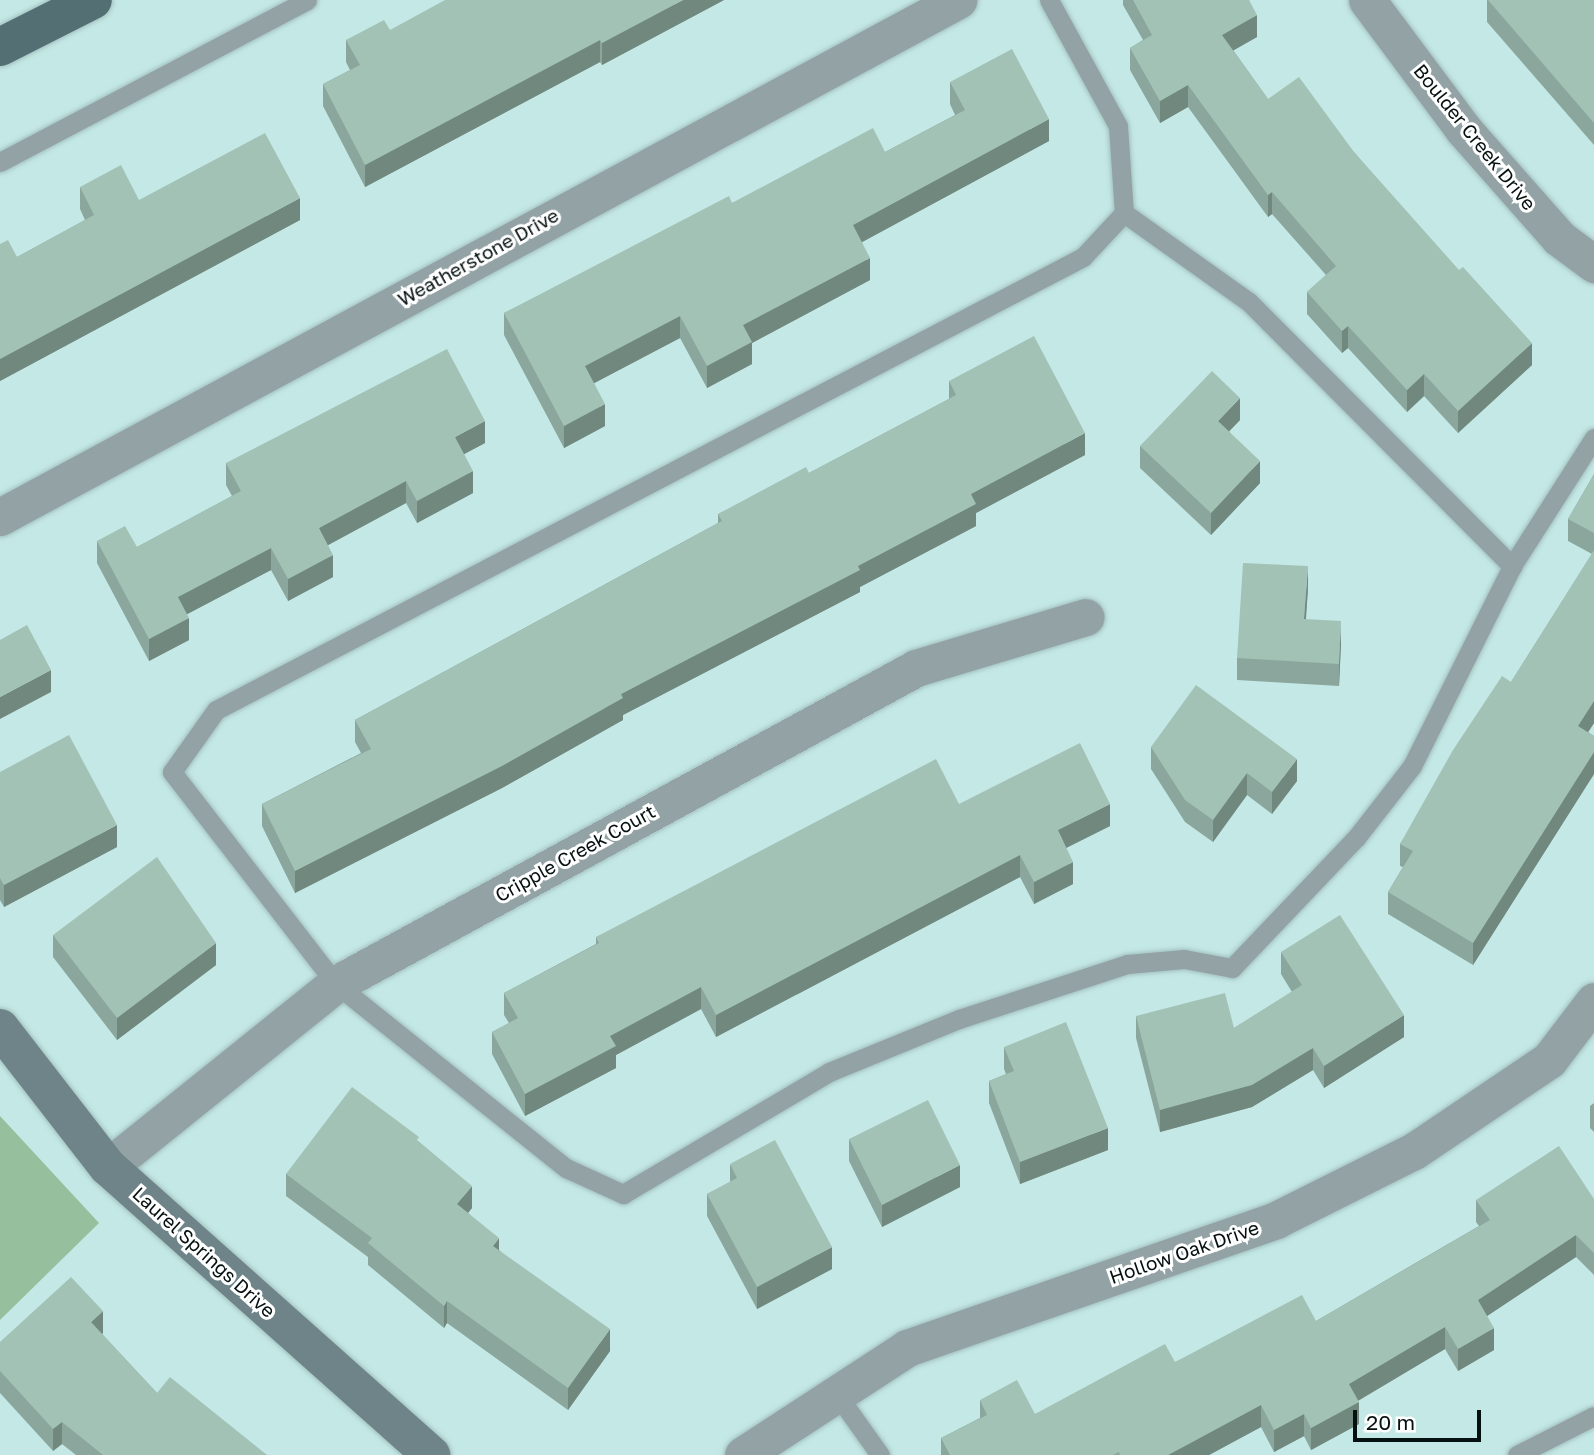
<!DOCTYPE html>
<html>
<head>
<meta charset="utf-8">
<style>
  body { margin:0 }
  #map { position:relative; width:1594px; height:1455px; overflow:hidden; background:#c4e8e5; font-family:"Golos Text",sans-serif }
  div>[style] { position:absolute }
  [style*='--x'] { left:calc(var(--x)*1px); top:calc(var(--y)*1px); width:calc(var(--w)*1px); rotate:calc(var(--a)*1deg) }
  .green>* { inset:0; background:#95bf9d }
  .roads { filter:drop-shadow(0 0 2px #a2c1bf) drop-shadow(0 0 2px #a2c1bf) }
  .lane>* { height:19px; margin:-9.5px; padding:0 9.5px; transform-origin:9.5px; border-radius:9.5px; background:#93a2a5 }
  .street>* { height:37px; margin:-18.5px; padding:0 18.5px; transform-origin:18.5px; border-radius:18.5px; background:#93a2a5 }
  .secondary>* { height:38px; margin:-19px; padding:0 19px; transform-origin:19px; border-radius:19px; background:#6e8489 }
  .primary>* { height:38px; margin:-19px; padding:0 19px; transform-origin:19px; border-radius:19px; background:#546f74 }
  .wall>* { inset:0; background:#8ba79d }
  .shaded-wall>* { inset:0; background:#71887f }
  .building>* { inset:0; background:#a2c2b6 }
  span { translate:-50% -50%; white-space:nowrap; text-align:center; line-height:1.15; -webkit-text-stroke:6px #fff; paint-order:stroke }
  .street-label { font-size:19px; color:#051110 }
  .scale { position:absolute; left:1353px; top:1410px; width:128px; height:32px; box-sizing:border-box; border:4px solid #051110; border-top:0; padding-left:9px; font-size:21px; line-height:24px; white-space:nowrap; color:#051110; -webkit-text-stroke:5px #fff; paint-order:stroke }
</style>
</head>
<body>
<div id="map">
  <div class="green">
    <i style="clip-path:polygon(0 1116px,99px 1223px,0 1320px)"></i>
  </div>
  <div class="roads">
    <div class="lane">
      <i style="--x:1049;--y:0;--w:144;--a:61.3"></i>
      <i style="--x:1118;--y:126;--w:87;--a:86.1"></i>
      <i style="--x:1124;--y:213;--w:153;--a:35.5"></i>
      <i style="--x:1249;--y:302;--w:373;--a:45.1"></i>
      <i style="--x:0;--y:162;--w:347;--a:-27.8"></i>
      <i style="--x:1124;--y:213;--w:60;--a:133"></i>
      <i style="--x:1083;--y:257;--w:978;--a:152.41"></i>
      <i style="--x:216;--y:710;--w:76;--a:125.4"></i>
      <i style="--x:172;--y:772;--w:268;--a:52.3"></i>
      <i style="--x:336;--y:984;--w:295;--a:38.7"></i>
      <i style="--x:566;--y:1168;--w:63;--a:24.5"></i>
      <i style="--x:623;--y:1194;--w:239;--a:-30.6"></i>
      <i style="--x:829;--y:1072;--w:140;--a:-22.2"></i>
      <i style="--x:959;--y:1019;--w:177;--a:-18.1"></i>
      <i style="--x:1127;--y:964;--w:57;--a:-5"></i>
      <i style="--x:1184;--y:959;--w:49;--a:10.6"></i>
      <i style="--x:1232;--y:968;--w:180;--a:-46.4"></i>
      <i style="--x:1356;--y:838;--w:91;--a:-52.1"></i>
      <i style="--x:1412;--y:766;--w:224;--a:-63.4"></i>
      <i style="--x:1512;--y:566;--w:152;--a:-57.4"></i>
      <i style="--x:836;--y:1393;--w:76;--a:54.6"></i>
      <i style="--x:1517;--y:1455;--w:86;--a:-26.9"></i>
    </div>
    <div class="street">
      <i style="--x:1367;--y:0;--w:161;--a:53.3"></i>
      <i style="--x:1463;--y:129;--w:145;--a:48.6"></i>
      <i style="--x:1559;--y:238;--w:44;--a:36.6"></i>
      <i style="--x:0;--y:517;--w:1089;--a:-28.35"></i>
      <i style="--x:108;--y:1167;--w:292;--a:-38.8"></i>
      <i style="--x:336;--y:984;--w:660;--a:-28.58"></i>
      <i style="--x:916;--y:668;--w:177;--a:-16.7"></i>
      <i style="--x:743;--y:1455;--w:196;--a:-33.1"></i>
      <i style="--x:907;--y:1348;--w:391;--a:-19.1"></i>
      <i style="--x:1276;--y:1220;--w:154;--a:-26.6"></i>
      <i style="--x:1414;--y:1151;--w:163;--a:-34"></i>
      <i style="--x:1549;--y:1060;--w:74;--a:-52.7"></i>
    </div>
    <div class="secondary">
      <i style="--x:0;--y:1028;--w:176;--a:52.2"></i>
      <i style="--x:108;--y:1167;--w:433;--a:41.7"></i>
    </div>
    <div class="primary">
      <i style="--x:0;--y:47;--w:104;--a:-26.8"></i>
    </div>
  </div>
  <div class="wall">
    <i style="clip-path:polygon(724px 0,602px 65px,600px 62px,365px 187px,323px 106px,323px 84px,350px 70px,346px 62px,346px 40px,390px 30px)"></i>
    <i style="clip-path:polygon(1123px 0,1249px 0,1257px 37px,1233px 50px,1268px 99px,1354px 152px,1532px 365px,1458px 433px,1424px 396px,1407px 412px,1348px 348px,1342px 353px,1307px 314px,1307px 292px,1326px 275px,1272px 214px,1268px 217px,1188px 107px,1160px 123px,1130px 70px,1130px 48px,1143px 40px,1123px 5px)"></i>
    <i style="clip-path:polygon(1487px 0,1594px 0,1594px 145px,1487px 22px)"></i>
    <i style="clip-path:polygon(950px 82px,1049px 141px,862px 242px,870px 280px,752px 343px,752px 364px,707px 388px,680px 338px,594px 383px,605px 426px,564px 448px,504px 335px,504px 313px,732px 203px,885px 152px,955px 115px,950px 104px)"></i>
    <i style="clip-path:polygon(80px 187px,139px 200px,300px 220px,0 381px,0 244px,17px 257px,85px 220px,80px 209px)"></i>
    <i style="clip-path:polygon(949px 381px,1085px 455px,976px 513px,976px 526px,860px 587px,860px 592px,623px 715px,623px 720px,502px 788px,295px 893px,262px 826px,262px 804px,361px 753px,355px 742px,355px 720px,718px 523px,718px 514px,809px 473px,949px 399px)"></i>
    <i style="clip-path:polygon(1240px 420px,1229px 431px,1260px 483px,1211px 535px,1140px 468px,1140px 446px)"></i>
    <i style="clip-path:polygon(485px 443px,464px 454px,473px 493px,417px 523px,406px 503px,328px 545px,333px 577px,288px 601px,271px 570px,187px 614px,189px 640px,149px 661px,97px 563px,97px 541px,137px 547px,232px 496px,226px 485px,226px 463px)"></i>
    <i style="clip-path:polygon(1594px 474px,1594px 723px,1588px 732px,1594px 736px,1594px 774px,1473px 965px,1388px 914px,1388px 892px,1403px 867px,1400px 866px,1400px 844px,1511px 682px,1592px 554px,1568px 541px,1568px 519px)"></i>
    <i style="clip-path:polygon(1308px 588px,1306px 620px,1341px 643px,1339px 686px,1237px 680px,1237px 658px)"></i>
    <i style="clip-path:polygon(1151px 747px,1297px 781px,1272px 814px,1247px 795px,1213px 842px,1185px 822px,1151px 769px)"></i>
    <i style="clip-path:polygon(0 772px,117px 847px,4px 907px,0 900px)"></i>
    <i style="clip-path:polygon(959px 804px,1110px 826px,1066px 848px,1073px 884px,1034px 904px,1020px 877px,716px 1037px,701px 1009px,616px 1055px,616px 1068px,525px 1116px,492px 1054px,492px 1032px,509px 1023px,504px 1015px,504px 993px,596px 944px,596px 937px)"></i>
    <i style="clip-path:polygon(53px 935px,216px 965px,117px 1040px,53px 957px)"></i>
    <i style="clip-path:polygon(1281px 952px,1404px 1037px,1324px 1088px,1313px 1070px,1252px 1107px,1160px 1132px,1136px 1038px,1136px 1016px,1234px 1028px,1292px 992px,1281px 974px)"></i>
    <i style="clip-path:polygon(1004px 1047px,1108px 1150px,1020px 1184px,989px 1103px,989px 1081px,1006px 1074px,1004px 1069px)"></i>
    <i style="clip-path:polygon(1594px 1103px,1594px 1132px,1590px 1128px,1590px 1106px)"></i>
    <i style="clip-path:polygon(849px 1139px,960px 1187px,882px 1227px,849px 1161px)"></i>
    <i style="clip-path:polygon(419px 1142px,472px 1208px,468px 1213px,499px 1250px,610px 1351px,568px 1410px,447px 1323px,444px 1328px,368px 1265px,368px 1257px,286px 1196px,286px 1174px)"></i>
    <i style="clip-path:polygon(730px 1164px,832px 1269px,757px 1309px,707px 1216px,707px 1194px,730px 1182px)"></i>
    <i style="clip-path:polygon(1594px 1199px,1594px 1275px,1576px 1257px,1487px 1316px,1494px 1350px,1458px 1371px,1445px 1349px,1358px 1401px,1359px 1424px,1311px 1450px,1304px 1436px,1274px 1452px,1261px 1427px,1209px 1455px,941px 1455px,941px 1438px,980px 1418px,980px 1400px,1035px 1414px,1175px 1362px,1316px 1321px,1479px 1226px,1476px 1222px,1476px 1200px)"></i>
    <i style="clip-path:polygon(103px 1333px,102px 1334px,157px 1393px,267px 1455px,76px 1455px,62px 1444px,53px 1451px,0 1393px,0 1342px)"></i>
  </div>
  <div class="shaded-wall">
    <i style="clip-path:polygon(683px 0,724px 0,602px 65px,602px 43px)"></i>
    <i style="clip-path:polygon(1257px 15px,1257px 37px,1222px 57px,1222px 35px)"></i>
    <i style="clip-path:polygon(600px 40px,600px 62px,365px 187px,365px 165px)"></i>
    <i style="clip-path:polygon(1188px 85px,1188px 107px,1160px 123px,1160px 101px)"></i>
    <i style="clip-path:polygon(1049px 119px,1049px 141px,853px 247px,853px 225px)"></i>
    <i style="clip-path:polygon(1272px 192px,1272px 214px,1268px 217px,1268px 195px)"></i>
    <i style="clip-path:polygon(300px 198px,300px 220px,0 381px,0 359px)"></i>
    <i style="clip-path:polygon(870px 258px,870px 280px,752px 343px,752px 364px,707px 388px,707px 366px,743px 325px)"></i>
    <i style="clip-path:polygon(680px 316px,680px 338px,585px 388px,585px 366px)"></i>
    <i style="clip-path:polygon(1348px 326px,1348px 348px,1342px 353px,1342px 331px)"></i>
    <i style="clip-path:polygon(1532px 343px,1532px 365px,1458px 433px,1458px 411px)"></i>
    <i style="clip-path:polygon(1424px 374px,1424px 396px,1407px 412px,1407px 390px)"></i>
    <i style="clip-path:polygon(1240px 398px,1240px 420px,1218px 443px,1218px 421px)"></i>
    <i style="clip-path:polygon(605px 404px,605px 426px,564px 448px,564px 426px)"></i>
    <i style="clip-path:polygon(485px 421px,485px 443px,455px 459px,455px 437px)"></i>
    <i style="clip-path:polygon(1085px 433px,1085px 455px,976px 513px,976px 526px,860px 587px,860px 592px,623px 715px,623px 720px,502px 788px,295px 893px,295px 871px,858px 566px,971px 494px)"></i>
    <i style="clip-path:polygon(1260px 461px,1260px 483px,1211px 535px,1211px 513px)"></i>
    <i style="clip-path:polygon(473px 471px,473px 493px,417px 523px,417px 501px)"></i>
    <i style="clip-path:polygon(406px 481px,406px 503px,319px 550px,319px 528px)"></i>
    <i style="clip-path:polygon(271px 548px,271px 570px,178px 619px,178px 597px)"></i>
    <i style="clip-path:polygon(333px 555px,333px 577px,288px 601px,288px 579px)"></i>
    <i style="clip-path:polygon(1308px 566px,1308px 588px,1304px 641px,1304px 619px)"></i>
    <i style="clip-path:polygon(189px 618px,189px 640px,149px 661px,149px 639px)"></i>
    <i style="clip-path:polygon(1341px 621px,1341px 643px,1339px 686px,1339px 664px)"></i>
    <i style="clip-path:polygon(51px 670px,51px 692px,0 719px,0 697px)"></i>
    <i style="clip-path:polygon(1594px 701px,1594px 723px,1578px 748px,1578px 726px)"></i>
    <i style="clip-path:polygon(1594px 752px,1594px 774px,1473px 965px,1473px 943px)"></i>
    <i style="clip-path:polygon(1297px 759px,1297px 781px,1272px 814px,1272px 792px)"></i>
    <i style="clip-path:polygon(1247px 773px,1247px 795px,1213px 842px,1213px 820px)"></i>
    <i style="clip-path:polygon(1110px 804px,1110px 826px,1058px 852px,1058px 830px)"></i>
    <i style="clip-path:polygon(117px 825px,117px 847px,4px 907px,4px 885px)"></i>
    <i style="clip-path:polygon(1020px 855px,1020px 877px,716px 1037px,716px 1015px)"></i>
    <i style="clip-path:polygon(1073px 862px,1073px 884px,1034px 904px,1034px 882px)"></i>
    <i style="clip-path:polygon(216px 943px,216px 965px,117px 1040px,117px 1018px)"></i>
    <i style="clip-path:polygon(701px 987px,701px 1009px,616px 1055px,616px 1068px,525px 1116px,525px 1094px,610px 1036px)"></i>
    <i style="clip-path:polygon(1404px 1015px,1404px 1037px,1324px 1088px,1324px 1066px)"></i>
    <i style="clip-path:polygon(1313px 1048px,1313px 1070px,1252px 1107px,1160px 1132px,1160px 1110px)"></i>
    <i style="clip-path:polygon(1108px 1128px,1108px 1150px,1020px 1184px,1020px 1162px)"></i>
    <i style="clip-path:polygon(960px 1165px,960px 1187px,882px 1227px,882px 1205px)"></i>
    <i style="clip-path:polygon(472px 1186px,472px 1208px,457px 1226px,457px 1204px)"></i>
    <i style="clip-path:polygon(1576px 1235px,1576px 1257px,1478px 1322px,1478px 1300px)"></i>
    <i style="clip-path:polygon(499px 1238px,499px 1260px,493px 1246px)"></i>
    <i style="clip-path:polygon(832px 1247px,832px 1269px,757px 1309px,757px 1287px)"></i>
    <i style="clip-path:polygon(447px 1301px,447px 1323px,444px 1328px,444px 1306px)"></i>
    <i style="clip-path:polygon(103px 1311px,103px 1333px,91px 1344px,91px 1322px)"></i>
    <i style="clip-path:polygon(1445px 1327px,1445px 1349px,1349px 1406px,1349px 1384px)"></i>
    <i style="clip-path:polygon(1494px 1328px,1494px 1350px,1458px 1371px,1458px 1349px)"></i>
    <i style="clip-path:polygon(610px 1329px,610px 1351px,568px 1410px,568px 1388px)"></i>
    <i style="clip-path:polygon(1359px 1402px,1359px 1424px,1311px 1450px,1311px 1428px)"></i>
    <i style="clip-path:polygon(1261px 1405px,1261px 1427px,1209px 1455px,1168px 1455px)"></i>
    <i style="clip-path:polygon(1304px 1414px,1304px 1436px,1274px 1452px,1274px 1430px)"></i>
    <i style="clip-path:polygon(62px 1422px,62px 1444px,53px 1451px,53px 1429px)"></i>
  </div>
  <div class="building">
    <i style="clip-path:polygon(445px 0,683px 0,602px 43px,600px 40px,365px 165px,323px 84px,360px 65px,346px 40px,384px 20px,390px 30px)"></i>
    <i style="clip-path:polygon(1133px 0,1249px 0,1257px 15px,1222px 35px,1268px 99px,1299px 77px,1354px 152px,1459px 270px,1463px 267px,1532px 343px,1458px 411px,1424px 374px,1407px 390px,1348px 326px,1342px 331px,1307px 292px,1336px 266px,1272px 192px,1268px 195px,1188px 85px,1160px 101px,1130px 48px,1152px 35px)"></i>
    <i style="clip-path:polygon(1488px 0,1594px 0,1594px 123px)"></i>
    <i style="clip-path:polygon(1012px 49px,1049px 119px,853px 225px,870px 258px,743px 325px,752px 342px,707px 366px,680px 316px,585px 366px,605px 404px,564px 426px,504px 313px,729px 196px,732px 203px,873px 128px,885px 152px,965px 110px,950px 82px)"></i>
    <i style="clip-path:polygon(265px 133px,300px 198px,0 359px,0 244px,8px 240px,17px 257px,94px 215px,80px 187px,121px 165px,139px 200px)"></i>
    <i style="clip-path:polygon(1034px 336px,1085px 433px,971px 494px,976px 504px,858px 566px,860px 570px,621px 694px,623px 698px,502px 766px,295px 871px,262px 804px,371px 749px,355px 720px,722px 521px,718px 514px,806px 467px,809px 473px,956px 395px,949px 381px)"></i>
    <i style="clip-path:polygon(447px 349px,485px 421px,455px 437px,473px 471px,417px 501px,406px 481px,319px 528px,333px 555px,288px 579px,271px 548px,178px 597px,189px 618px,149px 639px,97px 541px,125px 526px,137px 547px,241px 491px,226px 463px)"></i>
    <i style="clip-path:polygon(1212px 371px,1240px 398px,1218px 421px,1260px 461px,1211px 513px,1140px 446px)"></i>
    <i style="clip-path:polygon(1594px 474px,1594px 533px,1568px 519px)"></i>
    <i style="clip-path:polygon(1594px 550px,1594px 701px,1578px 726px,1594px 736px,1594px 752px,1473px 943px,1388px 892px,1413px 851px,1400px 844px,1453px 750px,1502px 676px,1511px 682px)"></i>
    <i style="clip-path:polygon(1243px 563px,1308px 566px,1304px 619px,1341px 621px,1339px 664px,1237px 658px)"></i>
    <i style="clip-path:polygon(27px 625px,51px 670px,0 697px,0 640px)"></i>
    <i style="clip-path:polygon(1196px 685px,1297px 759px,1272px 792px,1247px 773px,1213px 820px,1185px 800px,1151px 747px)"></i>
    <i style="clip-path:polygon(69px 735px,117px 825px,4px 885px,0 878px,0 772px)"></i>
    <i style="clip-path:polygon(1080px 743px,1110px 804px,1058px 830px,1073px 862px,1034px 882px,1020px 855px,716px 1015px,701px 987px,610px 1036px,616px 1046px,525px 1094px,492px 1032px,518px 1018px,504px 993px,599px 943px,596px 937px,936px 759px,959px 804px)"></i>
    <i style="clip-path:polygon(157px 857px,216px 943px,117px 1018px,53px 935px)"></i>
    <i style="clip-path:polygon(1340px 915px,1404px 1015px,1324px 1066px,1313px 1048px,1252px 1085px,1160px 1110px,1136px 1016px,1225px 993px,1234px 1028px,1302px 985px,1281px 952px)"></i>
    <i style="clip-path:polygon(1066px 1022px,1108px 1128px,1020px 1162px,989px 1081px,1014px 1071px,1004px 1047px)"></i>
    <i style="clip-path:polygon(352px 1087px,419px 1137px,417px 1140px,472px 1186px,457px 1204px,499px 1238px,493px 1246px,610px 1329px,568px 1388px,447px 1301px,444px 1306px,368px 1243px,372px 1238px,286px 1174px)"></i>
    <i style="clip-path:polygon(928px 1100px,960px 1165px,882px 1205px,849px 1139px)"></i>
    <i style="clip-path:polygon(775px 1140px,832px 1247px,757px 1287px,707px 1194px,737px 1178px,730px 1164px)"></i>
    <i style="clip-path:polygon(1559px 1146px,1594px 1199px,1594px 1253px,1576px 1235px,1478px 1300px,1494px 1328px,1458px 1349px,1445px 1327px,1349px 1384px,1359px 1402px,1311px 1428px,1304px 1414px,1274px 1430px,1261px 1405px,1168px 1455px,1120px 1455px,1119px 1452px,1113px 1455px,950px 1455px,941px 1438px,987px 1415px,980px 1400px,1017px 1380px,1035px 1414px,1165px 1344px,1175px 1362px,1302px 1295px,1316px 1321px,1490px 1220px,1476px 1200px)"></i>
    <i style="clip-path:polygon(71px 1277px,103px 1311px,91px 1322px,157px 1393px,170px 1377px,267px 1455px,103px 1455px,62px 1422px,53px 1429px,0 1371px,0 1342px)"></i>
  </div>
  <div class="street-label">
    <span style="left:1475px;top:137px;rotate:51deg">Boulder Creek Drive</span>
    <span style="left:478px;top:257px;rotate:-29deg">Weatherstone Drive</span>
    <span style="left:575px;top:853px;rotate:-29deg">Cripple Creek Court</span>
    <span style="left:204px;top:1252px;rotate:42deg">Laurel Springs Drive</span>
    <span style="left:1184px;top:1252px;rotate:-19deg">Hollow Oak Drive</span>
  </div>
  <div class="scale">20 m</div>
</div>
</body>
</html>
